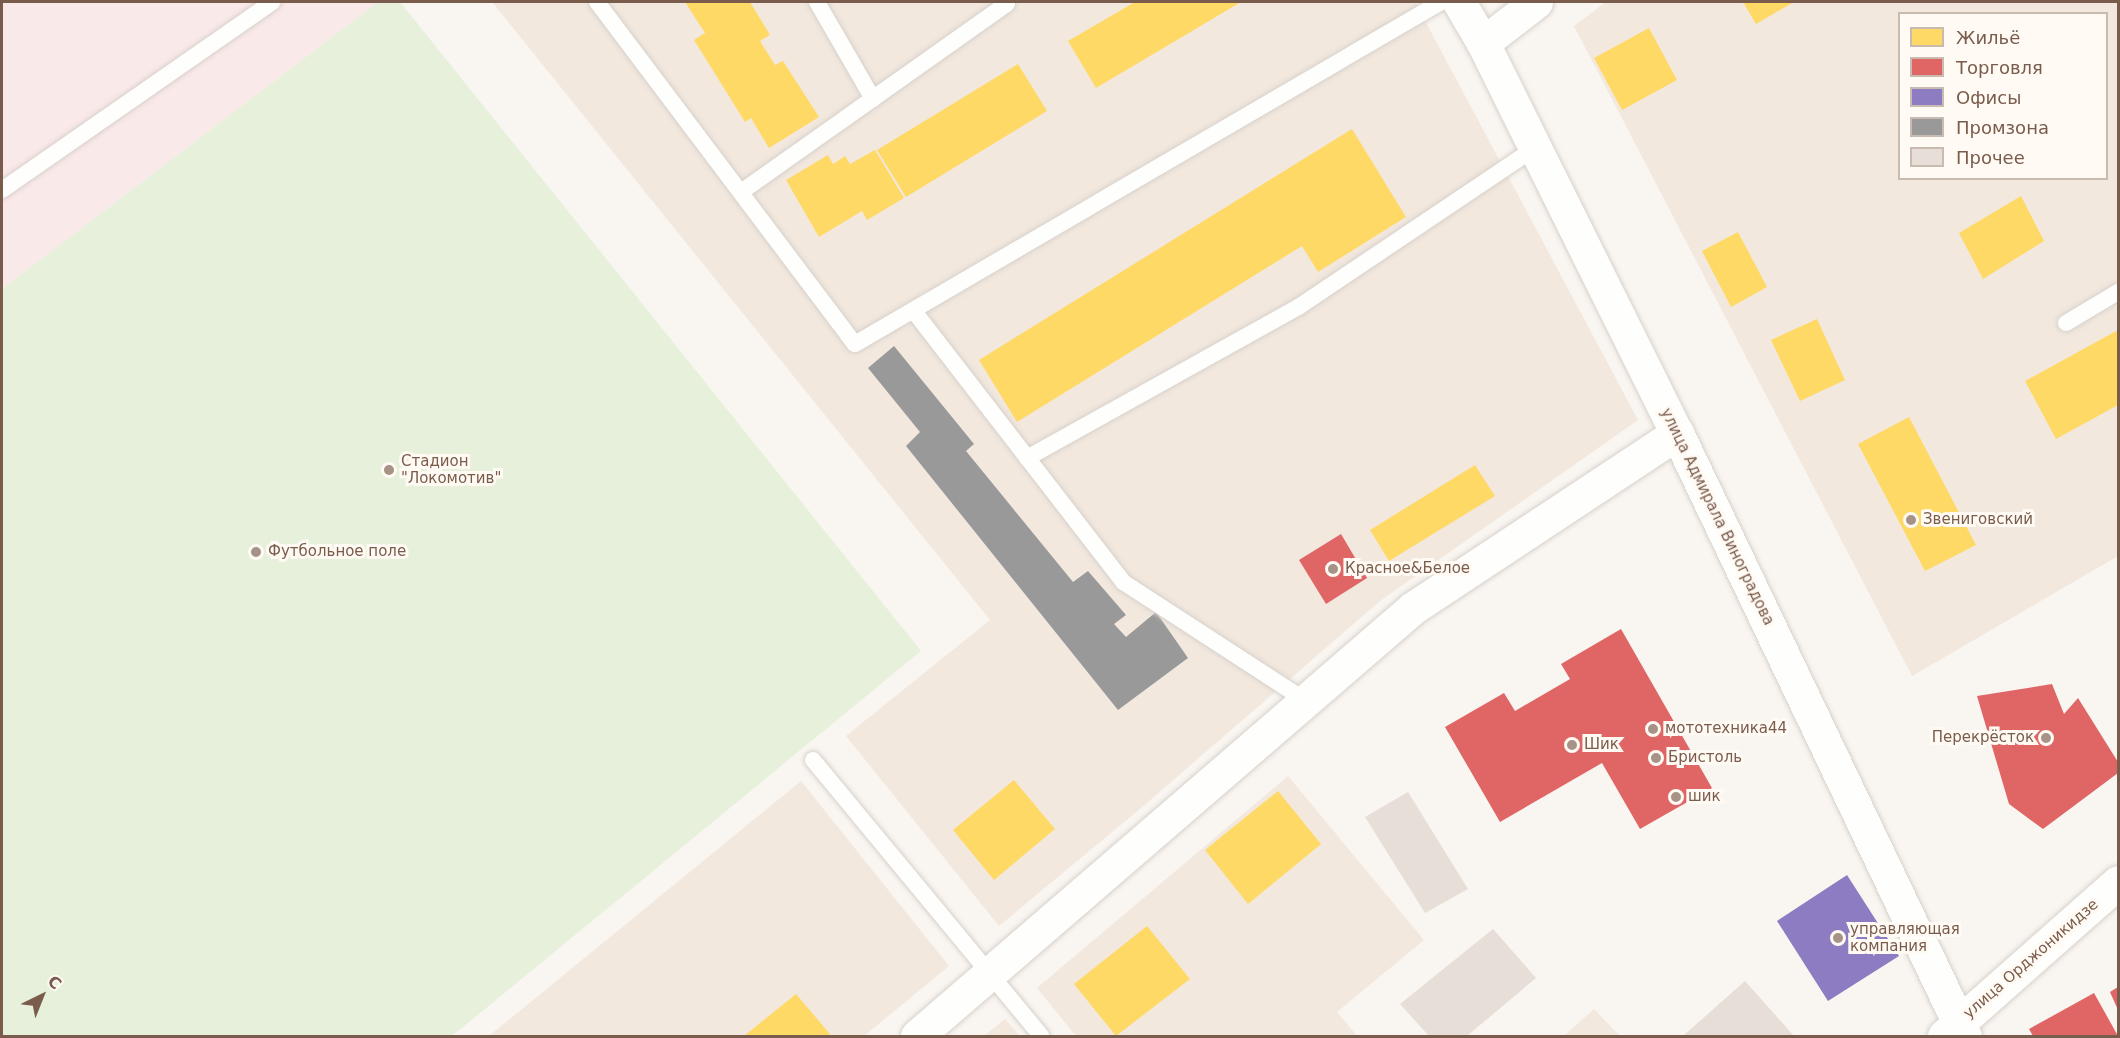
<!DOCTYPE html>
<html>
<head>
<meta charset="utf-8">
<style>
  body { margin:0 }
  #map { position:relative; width:2120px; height:1038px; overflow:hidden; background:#f9f5f0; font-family:"DejaVu Sans",sans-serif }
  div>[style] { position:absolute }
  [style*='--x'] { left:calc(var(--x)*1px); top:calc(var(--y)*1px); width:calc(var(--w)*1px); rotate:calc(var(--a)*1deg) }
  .residential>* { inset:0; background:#f2e8de }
  .medical>* { inset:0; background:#fae9e9 }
  .green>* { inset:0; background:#e7f0db }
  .homes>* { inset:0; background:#ffd966 }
  .shops>* { inset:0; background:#e06666 }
  .offices>* { inset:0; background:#8e7cc3 }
  .industry>* { inset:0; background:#999 }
  .building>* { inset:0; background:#e6ded7 }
  .roads { filter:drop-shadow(0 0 2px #d7d1cb) drop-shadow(0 0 2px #d7d1cb) }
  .lane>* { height:16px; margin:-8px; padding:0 8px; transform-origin:8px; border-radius:8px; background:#fefefd }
  .street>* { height:33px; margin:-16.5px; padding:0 16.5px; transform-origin:16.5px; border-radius:16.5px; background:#fefefd }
  .secondary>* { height:33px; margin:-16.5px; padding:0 16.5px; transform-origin:16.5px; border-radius:16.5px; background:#fefefd }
  .dots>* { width:16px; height:16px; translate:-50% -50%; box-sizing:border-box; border:3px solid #fffaf3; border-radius:50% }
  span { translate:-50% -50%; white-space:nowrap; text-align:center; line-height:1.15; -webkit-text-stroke:6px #fffaf3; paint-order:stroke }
  .poi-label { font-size:15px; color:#7a5c4d }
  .left { translate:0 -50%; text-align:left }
  .right { translate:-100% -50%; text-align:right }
  .street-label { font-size:15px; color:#7a5c4d }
  .frame { position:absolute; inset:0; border:3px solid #7a5c4d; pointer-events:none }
  .legend { position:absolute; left:1898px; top:12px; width:210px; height:168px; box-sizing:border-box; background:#fffaf3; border:2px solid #cabbb1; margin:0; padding:8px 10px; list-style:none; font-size:18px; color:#7a5c4d }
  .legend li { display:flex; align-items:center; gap:12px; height:30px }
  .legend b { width:30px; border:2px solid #cabbb1 }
  .north { position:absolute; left:12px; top:966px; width:60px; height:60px; -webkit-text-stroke:4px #fffaf3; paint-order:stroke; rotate:43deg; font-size:16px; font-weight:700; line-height:24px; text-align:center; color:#7a5c4d }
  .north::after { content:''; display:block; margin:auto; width:21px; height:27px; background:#7a5c4d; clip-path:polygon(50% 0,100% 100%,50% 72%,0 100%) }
</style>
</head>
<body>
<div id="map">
  <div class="residential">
    <i style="clip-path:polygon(492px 2px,1415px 2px,1638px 420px,1380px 601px,1141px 808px,999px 926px,846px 736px,990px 620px)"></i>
    <i style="clip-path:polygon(evenodd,1606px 2px,2118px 2px,2118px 556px,1912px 676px,1574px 26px,1606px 2px,1900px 14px,2106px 14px,2106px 178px,1900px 178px,1900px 14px)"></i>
    <i style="clip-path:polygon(1288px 776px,1424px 940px,1337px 1012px,1357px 1036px,1076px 1036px,1037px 988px)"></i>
    <i style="clip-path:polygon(801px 781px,949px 966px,864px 1036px,489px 1036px)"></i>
    <i style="clip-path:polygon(1594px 1009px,1620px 1036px,1564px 1036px)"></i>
    <i style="clip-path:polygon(1005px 1019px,1020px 1036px,984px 1036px)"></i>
  </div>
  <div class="medical">
    <i style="clip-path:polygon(2px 2px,378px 2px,2px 289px)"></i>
  </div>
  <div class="green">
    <i style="clip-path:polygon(378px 2px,400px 2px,921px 651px,452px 1036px,2px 1036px,2px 289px)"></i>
  </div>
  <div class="homes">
    <i style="clip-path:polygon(685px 2px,750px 2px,770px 35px,760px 41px,775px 65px,783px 61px,819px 117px,769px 148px,751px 118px,745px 122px,694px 40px,705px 33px)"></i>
    <i style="clip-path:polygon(1135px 2px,1241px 2px,1096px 88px,1068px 41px)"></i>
    <i style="clip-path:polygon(1743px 2px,1794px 2px,1756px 24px)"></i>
    <i style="clip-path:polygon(1649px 28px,1677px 80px,1622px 110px,1594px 58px)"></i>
    <i style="clip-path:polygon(1018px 64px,1047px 111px,906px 197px,877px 150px)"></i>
    <i style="clip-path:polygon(1352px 129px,1406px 217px,1318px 272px,1302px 246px,1017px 422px,979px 360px)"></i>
    <i style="clip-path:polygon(875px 150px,904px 198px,867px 220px,862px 211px,819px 237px,786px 180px,828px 155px,833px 164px,845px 156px,850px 164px)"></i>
    <i style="clip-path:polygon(2021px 196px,2044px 241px,1983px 279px,1959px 233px)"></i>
    <i style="clip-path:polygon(1738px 232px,1767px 287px,1731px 307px,1702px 251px)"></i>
    <i style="clip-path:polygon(1817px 319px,1845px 380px,1800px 401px,1771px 340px)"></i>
    <i style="clip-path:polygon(2118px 330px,2118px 405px,2056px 439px,2025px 381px)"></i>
    <i style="clip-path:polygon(1909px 417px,1976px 545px,1925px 571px,1858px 444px)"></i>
    <i style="clip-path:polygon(1475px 465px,1495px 496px,1389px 561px,1370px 530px)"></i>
    <i style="clip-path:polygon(1014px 780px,1055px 829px,994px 880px,953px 830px)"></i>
    <i style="clip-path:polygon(1278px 791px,1321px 844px,1248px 904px,1205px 850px)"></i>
    <i style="clip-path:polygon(1147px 926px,1190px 979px,1116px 1036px,1074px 984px)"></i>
    <i style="clip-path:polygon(796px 994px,830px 1034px,827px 1036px,744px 1036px)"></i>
  </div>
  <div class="shops">
    <i style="clip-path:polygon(1341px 534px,1367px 578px,1326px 604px,1299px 560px)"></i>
    <i style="clip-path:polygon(1621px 629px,1712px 788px,1640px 829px,1602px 763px,1500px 822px,1445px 727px,1504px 693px,1515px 711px,1570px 679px,1561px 664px)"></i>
    <i style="clip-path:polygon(2052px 684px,2064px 714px,2078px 698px,2118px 762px,2118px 773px,2043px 829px,2009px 804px,1977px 696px)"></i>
    <i style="clip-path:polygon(2118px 987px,2118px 1010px,2110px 992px)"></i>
    <i style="clip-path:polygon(2094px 993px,2118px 1036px,2033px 1036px,2029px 1029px)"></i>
  </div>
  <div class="offices">
    <i style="clip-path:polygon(1847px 875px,1899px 956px,1828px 1001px,1777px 921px)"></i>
  </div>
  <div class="industry">
    <i style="clip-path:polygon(894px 346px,974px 444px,966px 451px,1073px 582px,1088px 571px,1126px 615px,1114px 624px,1126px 637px,1156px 612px,1188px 658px,1118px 710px,906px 446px,920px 432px,868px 368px)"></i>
  </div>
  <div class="building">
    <i style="clip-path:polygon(1408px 792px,1468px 889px,1425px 913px,1365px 817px)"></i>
    <i style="clip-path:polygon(1493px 929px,1536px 978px,1467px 1036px,1429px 1036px,1400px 1004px)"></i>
    <i style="clip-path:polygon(1745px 981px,1794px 1036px,1683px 1036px)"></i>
  </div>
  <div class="roads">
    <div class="lane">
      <i style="--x:597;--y:2;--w:428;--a:53"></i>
      <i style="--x:855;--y:344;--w:678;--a:-30.27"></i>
      <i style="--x:817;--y:2;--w:112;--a:60"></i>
      <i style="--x:2;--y:190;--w:329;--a:-34.8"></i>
      <i style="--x:741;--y:192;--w:326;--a:-35.3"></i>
      <i style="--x:913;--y:310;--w:344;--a:52.3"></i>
      <i style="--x:1123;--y:582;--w:218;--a:33"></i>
      <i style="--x:2066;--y:323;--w:61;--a:-30.8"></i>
      <i style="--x:1027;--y:458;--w:312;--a:-29.1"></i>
      <i style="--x:1300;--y:306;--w:283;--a:-33.9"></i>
      <i style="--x:813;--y:760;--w:358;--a:50.4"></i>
    </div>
    <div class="street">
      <i style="--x:1483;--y:43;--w:67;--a:-37.7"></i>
      <i style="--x:917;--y:1036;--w:655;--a:-40.79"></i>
      <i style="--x:1413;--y:608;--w:317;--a:-33.5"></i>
    </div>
    <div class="secondary">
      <i style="--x:1459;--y:2;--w:48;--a:59.7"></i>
      <i style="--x:1483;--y:43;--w:436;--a:63.6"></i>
      <i style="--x:1677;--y:433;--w:668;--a:64.47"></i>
      <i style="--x:1944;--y:1036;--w:232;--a:-41.5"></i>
    </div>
  </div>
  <div class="dots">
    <i style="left:389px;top:470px;background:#a69286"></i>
    <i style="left:1911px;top:520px;background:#a69286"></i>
    <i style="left:256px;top:552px;background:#a69286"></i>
    <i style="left:1333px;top:569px;background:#a69286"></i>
    <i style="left:1653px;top:729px;background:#a69286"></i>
    <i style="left:2046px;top:738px;background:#a69286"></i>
    <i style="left:1572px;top:745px;background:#a69286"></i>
    <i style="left:1656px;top:758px;background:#a69286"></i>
    <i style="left:1676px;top:797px;background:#a69286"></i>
    <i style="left:1838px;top:938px;background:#a69286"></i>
  </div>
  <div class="poi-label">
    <span class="left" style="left:401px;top:470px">Стадион<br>"Локомотив"</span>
    <span class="left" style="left:1923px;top:520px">Звениговский</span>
    <span class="left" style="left:268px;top:552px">Футбольное поле</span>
    <span class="left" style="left:1345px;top:569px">Красное&amp;Белое</span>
    <span class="left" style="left:1665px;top:729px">мототехника44</span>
    <span class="right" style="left:2034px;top:738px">Перекрёсток</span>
    <span class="left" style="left:1584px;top:745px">Шик</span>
    <span class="left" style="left:1668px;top:758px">Бристоль</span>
    <span class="left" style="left:1688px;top:797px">шик</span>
    <span class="left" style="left:1850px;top:938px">управляющая<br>компания</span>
  </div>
  <div class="street-label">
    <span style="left:1717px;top:517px;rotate:64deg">улица Адмирала Виноградова</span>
    <span style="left:2031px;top:959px;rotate:-41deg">улица Орджоникидзе</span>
  </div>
  <div class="frame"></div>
  <ul class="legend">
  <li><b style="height:16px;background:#ffd966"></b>Жильё</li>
  <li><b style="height:16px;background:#e06666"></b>Торговля</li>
  <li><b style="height:16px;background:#8e7cc3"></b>Офисы</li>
  <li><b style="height:16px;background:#999"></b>Промзона</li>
  <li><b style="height:16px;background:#e6ded7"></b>Прочее</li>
  </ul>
  <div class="north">С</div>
</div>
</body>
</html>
